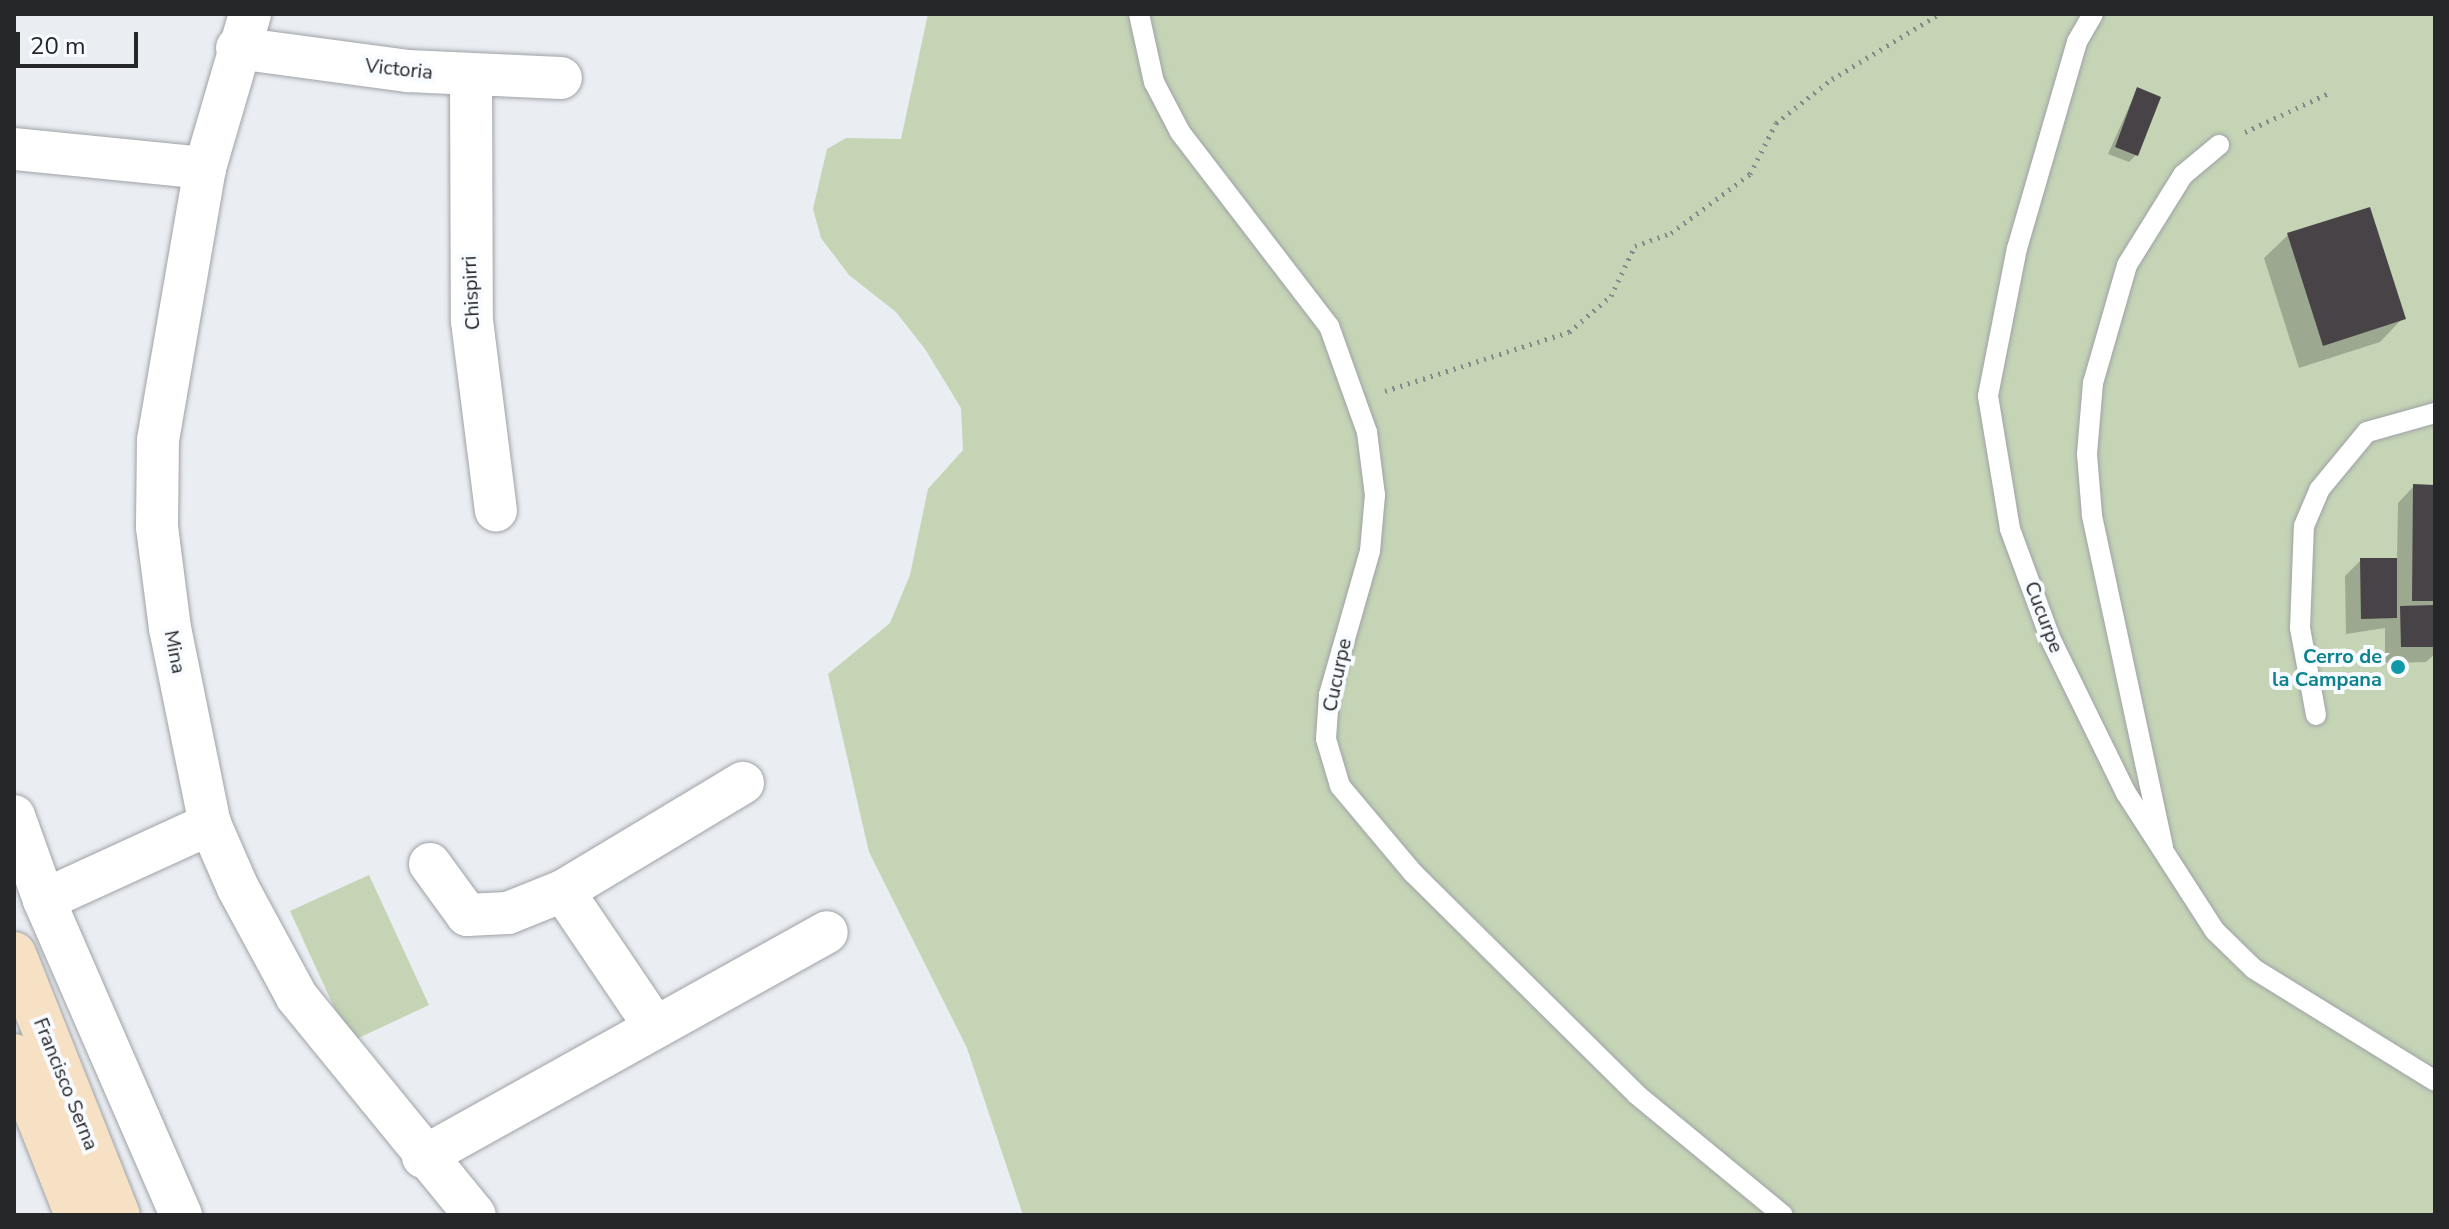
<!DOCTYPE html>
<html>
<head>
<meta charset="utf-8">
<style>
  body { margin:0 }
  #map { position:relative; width:2449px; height:1229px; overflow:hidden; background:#eaedf2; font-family:"Nunito Sans",sans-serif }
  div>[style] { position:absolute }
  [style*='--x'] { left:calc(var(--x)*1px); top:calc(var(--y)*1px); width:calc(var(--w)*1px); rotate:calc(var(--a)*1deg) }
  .green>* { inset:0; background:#c4d4b5 }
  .shadow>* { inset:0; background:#0003 }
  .building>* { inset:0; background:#484346 }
  .path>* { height:5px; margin-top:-2.5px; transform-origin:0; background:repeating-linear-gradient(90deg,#86888b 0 2px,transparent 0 8px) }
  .roads { filter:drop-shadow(0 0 2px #9fa2a6) drop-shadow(0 0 2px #9fa2a6) }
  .service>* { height:20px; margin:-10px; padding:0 10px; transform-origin:10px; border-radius:10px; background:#fff }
  .minor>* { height:42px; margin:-21px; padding:0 21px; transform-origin:21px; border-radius:21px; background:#fff }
  .secondary>* { height:44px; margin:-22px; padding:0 22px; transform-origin:22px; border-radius:22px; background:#f6e1c5 }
  .dots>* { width:22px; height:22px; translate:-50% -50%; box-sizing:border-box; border:4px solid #f8fbff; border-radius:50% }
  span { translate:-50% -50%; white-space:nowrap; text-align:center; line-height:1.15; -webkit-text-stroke:8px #f8fbff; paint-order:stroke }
  .street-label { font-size:20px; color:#262728 }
  .culture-label { font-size:20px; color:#0d838f; font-weight:700 }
  .right { translate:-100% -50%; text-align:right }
  .frame { position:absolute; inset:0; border:16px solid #262728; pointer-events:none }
  .scale { position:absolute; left:16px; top:32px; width:122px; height:36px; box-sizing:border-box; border:4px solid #262728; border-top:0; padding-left:10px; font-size:24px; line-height:28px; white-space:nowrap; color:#262728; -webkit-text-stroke:6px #f8fbff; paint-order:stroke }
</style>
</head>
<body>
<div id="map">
  <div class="green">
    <i style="clip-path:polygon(928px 14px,2435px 14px,2435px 1215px,1023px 1215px,967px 1048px,869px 852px,828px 674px,890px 623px,910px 575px,928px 489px,963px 450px,961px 408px,925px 349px,896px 312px,849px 275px,821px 238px,813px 209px,827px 149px,846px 138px,901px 139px)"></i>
    <i style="clip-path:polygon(369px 875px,429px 1005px,350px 1042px,290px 911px)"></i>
  </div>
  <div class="shadow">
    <i style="clip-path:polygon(2137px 89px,2136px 155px,2129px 162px,2108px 154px)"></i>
    <i style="clip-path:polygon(2288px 235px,2403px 318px,2380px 342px,2299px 368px,2264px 258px)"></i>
    <i style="clip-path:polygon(2414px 486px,2435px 487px,2435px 654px,2426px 662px,2385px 663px,2385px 628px,2346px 634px,2345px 576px,2361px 560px,2397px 560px,2398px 503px)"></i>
  </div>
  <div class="building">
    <i style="clip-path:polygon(2137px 87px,2161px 97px,2138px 156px,2115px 147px)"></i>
    <i style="clip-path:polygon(2370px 207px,2406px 319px,2323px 346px,2287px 233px)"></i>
    <i style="clip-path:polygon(2413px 484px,2435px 485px,2435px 601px,2412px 601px)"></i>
    <i style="clip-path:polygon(2360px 558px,2397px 558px,2397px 618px,2361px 619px)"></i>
    <i style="clip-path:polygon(2435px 605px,2435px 647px,2401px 647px,2400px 606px)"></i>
  </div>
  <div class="path">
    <i style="--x:2245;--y:132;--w:93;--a:-24.9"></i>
    <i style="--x:1385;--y:391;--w:193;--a:-17.8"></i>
    <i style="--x:1569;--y:332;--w:55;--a:-40.6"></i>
    <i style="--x:1611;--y:296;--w:55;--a:-64.4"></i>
    <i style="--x:1635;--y:246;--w:38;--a:-20"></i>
    <i style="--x:1671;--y:233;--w:99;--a:-36.8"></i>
    <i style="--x:1750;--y:174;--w:57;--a:-63"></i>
    <i style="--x:1776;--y:123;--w:71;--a:-38.2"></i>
    <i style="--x:1832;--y:79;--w:125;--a:-31.3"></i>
  </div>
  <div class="roads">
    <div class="service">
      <i style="--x:1139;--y:14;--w:70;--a:77.6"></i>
      <i style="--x:1154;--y:82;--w:56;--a:62.5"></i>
      <i style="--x:1180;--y:132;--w:245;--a:52.5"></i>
      <i style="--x:1329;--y:326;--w:113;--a:70.3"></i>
      <i style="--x:1367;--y:432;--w:64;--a:82.8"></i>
      <i style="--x:1375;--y:495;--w:56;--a:95.1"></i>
      <i style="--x:1370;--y:551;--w:150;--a:105.9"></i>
      <i style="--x:1329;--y:695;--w:44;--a:93.9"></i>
      <i style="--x:1326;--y:739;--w:49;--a:73.4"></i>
      <i style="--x:1340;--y:786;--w:114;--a:50"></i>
      <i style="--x:1413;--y:873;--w:314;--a:44.7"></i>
      <i style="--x:1636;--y:1094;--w:190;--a:39.5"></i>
      <i style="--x:2093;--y:14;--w:32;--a:120"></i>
      <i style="--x:2077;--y:42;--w:215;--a:106.2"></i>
      <i style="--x:2017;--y:248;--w:151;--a:101.1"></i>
      <i style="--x:1988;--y:396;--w:135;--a:80.6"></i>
      <i style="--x:2010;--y:529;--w:116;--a:69.8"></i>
      <i style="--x:2050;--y:638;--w:173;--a:63.9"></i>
      <i style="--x:2126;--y:793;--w:164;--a:57.2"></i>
      <i style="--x:2215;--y:931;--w:54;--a:44.3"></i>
      <i style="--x:2254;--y:969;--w:213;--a:31.7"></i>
      <i style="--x:2316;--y:715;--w:88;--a:-100.4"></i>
      <i style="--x:2300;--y:628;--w:102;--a:-87.8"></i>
      <i style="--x:2304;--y:526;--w:39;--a:-67"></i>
      <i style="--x:2319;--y:490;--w:75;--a:-50.4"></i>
      <i style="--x:2367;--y:432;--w:71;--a:-15.6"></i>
      <i style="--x:2163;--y:847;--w:340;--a:-102.1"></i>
      <i style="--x:2092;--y:515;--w:61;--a:-94.7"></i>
      <i style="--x:2087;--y:454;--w:71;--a:-85.2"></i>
      <i style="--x:2093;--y:383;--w:123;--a:-73.9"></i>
      <i style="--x:2127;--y:265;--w:106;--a:-58.1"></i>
      <i style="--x:2183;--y:175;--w:47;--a:-39.8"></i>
    </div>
    <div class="minor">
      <i style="--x:250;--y:14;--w:160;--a:106.3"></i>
      <i style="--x:205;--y:168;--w:277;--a:99.8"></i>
      <i style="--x:158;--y:441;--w:86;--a:90.7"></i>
      <i style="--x:157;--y:527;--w:102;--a:82.7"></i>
      <i style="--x:170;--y:628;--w:200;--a:78.5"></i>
      <i style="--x:210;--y:824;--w:70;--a:66.4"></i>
      <i style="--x:238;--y:888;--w:124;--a:61.6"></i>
      <i style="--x:297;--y:997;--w:281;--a:50.8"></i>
      <i style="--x:237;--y:48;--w:173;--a:7.7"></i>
      <i style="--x:408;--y:71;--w:153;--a:2.6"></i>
      <i style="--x:471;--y:75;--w:246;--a:89.8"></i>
      <i style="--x:472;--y:321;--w:191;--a:82.8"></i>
      <i style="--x:14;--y:149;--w:192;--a:5.7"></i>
      <i style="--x:14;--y:816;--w:89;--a:70.3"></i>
      <i style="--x:430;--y:864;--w:63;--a:54"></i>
      <i style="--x:467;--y:915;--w:41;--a:-2.8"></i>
      <i style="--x:508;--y:913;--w:59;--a:-21.8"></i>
      <i style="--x:563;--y:891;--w:210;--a:-31"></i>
      <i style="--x:563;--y:891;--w:164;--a:55.9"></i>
      <i style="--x:423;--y:1157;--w:462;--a:-29.1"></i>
      <i style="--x:181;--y:1215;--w:344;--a:-113.5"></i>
      <i style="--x:44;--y:900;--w:183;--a:-24.6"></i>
    </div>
    <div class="secondary">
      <i style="--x:14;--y:954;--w:281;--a:68.3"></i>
      <i style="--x:14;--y:1056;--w:171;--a:68.4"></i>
    </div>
  </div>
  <div class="dots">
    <i style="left:2398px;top:667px;background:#0f9aa8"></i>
  </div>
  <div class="street-label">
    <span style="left:399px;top:69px;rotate:6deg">Victoria</span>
    <span style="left:471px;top:293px;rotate:-93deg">Chispirri</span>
    <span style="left:2044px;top:617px;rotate:69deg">Cucurpe</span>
    <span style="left:175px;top:652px;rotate:79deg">Mina</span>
    <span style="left:1337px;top:675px;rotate:-78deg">Cucurpe</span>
    <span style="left:66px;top:1084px;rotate:68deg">Francisco Serna</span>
  </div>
  <div class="culture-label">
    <span class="right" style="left:2382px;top:668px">Cerro de<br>la Campana</span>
  </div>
  <div class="frame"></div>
  <div class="scale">20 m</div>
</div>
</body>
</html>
